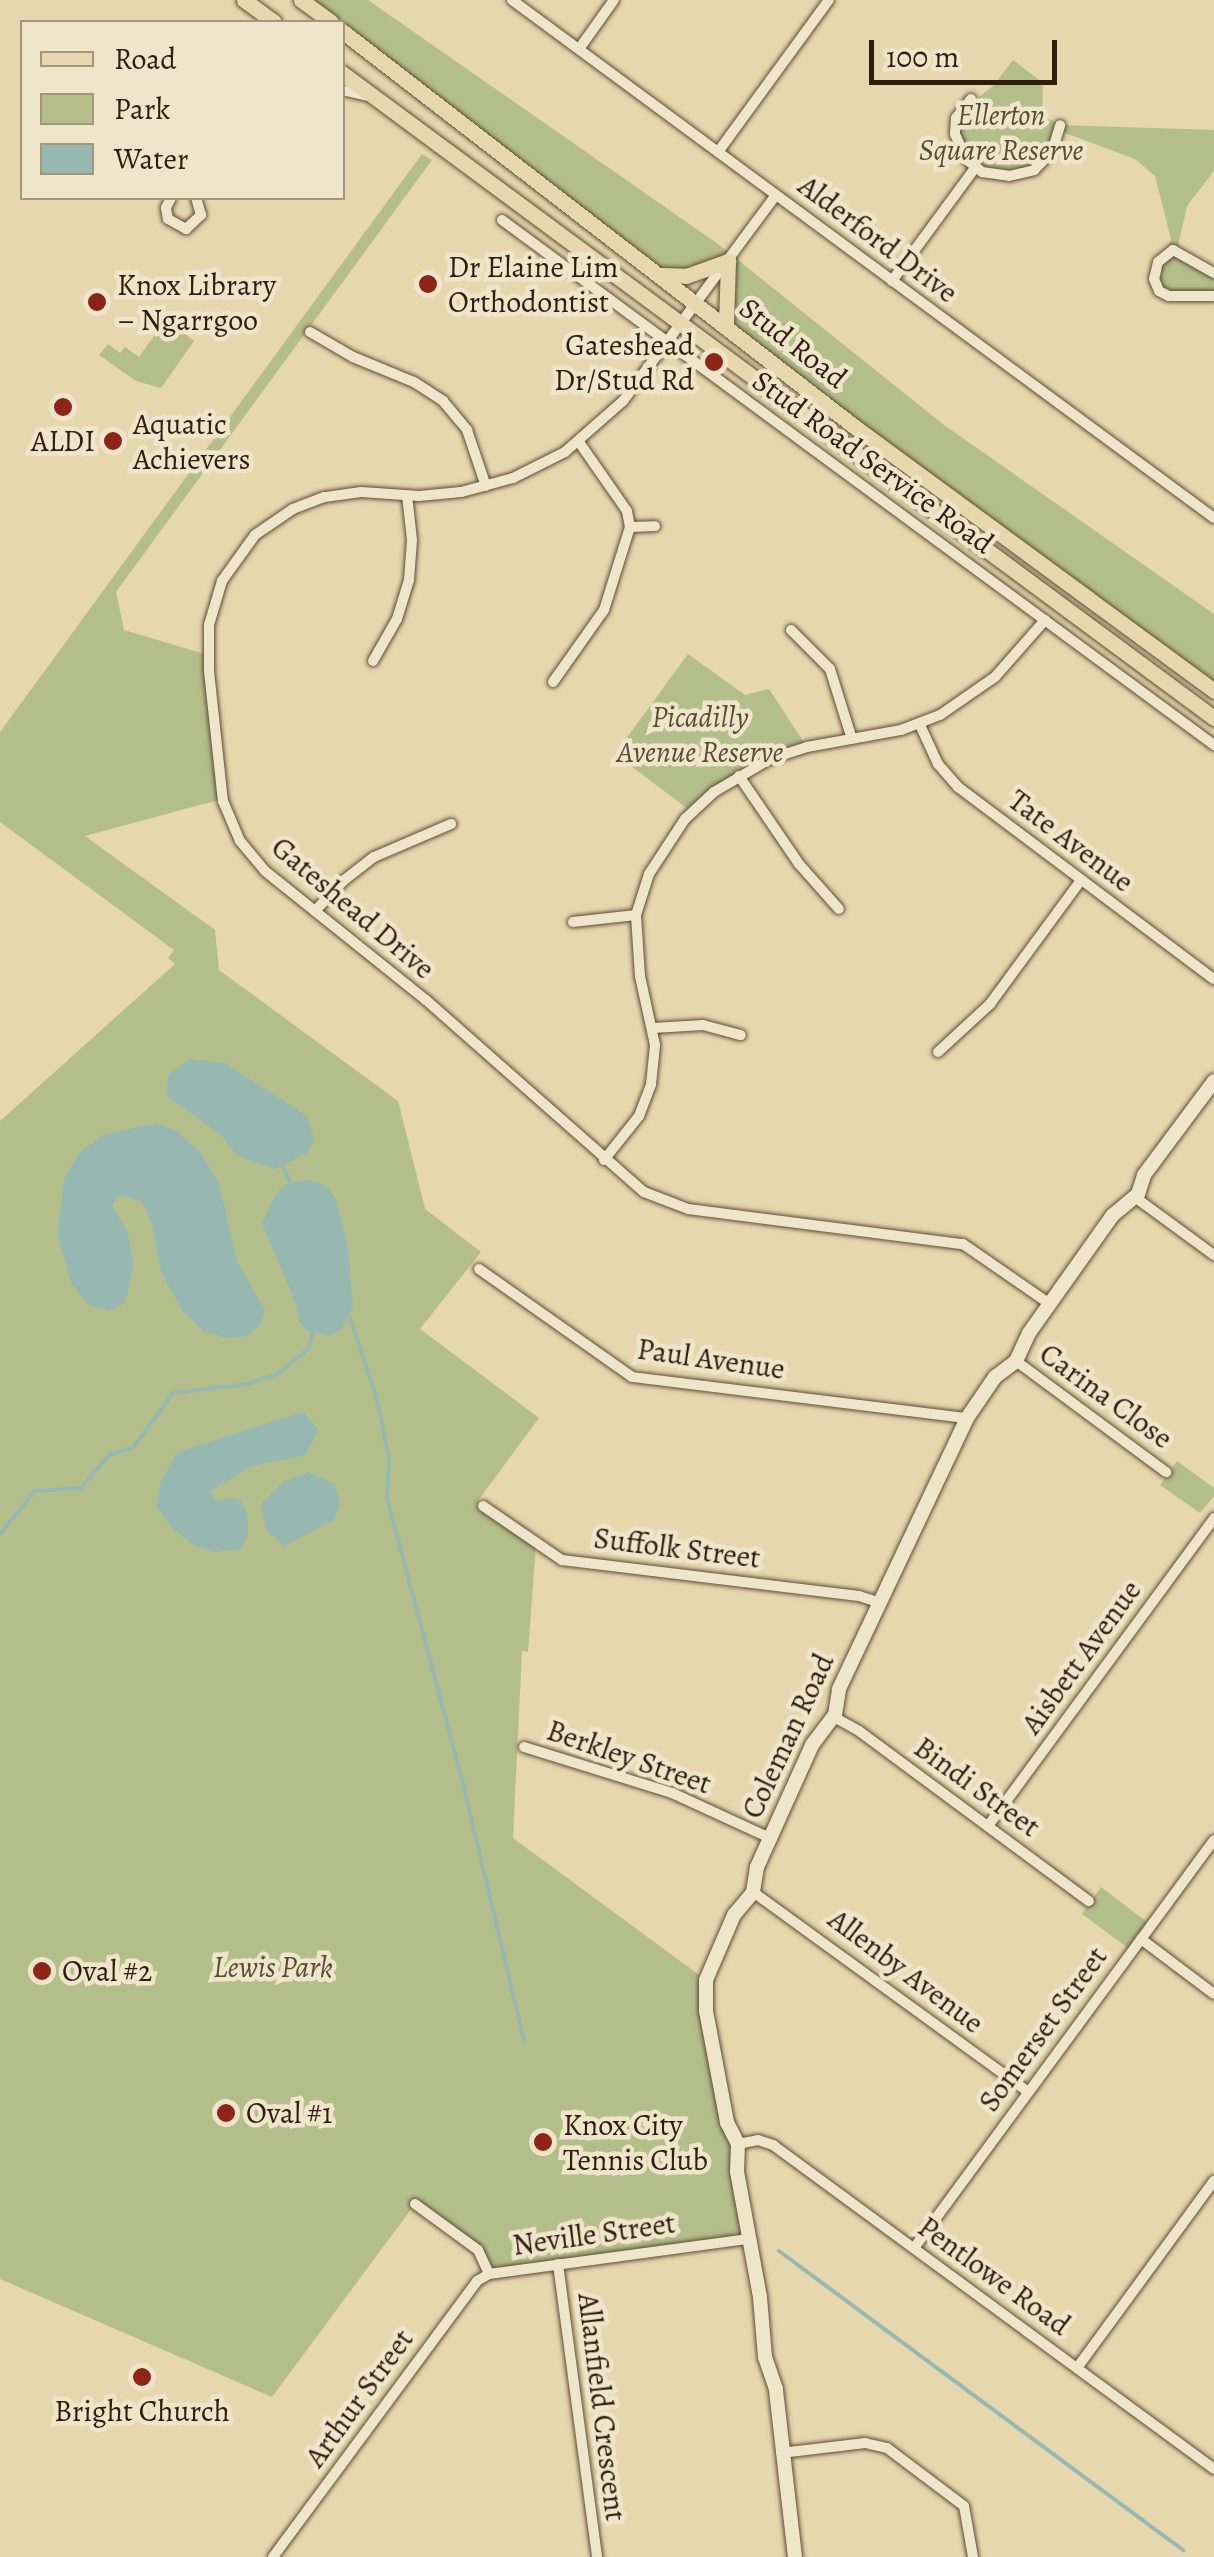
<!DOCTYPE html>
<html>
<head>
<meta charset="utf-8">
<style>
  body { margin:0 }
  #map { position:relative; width:1214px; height:2557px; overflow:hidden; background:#e6d7ae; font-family:Alegreya,serif }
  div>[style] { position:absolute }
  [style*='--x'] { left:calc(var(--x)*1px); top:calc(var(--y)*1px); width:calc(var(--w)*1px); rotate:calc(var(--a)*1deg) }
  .green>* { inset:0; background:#b4be8b }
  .water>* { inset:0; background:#97b8b0 }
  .stream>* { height:4px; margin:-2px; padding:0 2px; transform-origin:2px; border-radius:2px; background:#97b8b0 }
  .roads { filter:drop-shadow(0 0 2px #5e4c35) drop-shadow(0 0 2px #5e4c35) }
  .street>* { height:10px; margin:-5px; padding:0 5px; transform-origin:5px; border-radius:5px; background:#efe5ca }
  .secondary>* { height:14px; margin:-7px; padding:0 7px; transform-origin:7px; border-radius:7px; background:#efe5ca }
  .primary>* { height:15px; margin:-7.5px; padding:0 7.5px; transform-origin:7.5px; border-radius:7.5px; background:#e6d7ae }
  .dots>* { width:28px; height:28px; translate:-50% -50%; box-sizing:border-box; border:5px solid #efe5ca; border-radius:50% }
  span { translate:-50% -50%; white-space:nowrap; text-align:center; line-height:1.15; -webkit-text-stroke:9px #efe5ca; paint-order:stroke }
  .park-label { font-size:30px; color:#584d33; font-style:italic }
  .street-label { font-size:30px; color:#311d0d }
  .poi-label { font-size:30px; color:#311d0d }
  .left { translate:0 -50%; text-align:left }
  .right { translate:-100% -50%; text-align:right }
  .legend { position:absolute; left:20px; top:20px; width:325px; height:180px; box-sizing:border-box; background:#efe5ca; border:2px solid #a3957e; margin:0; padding:12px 18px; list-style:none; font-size:30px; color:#311d0d }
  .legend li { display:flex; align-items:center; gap:20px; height:50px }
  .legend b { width:50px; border:2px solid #a3957e }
  .scale { position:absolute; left:869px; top:40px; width:188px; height:45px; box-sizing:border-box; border:5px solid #311d0d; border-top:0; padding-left:12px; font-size:30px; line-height:35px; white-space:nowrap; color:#311d0d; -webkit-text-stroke:8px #efe5ca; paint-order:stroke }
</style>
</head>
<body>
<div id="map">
  <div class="green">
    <i style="clip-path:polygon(301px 0,368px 0,718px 244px,944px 425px,1214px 614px,1214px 688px,726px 324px,727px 261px,658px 275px,343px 31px,342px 22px,331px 22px)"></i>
    <i style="clip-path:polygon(1013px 60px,1043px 83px,1042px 115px,1060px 125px,1214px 130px,1214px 171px,1187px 206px,1177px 250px,1214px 273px,1214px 296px,1163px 294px,1154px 279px,1171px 239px,1155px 176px,1135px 159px,1060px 131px,1055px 146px,1027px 173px,982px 172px,957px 141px,960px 111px,993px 86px)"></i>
    <i style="clip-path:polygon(422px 154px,432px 160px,116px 592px,124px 630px,208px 655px,222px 799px,85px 836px,215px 930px,219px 970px,398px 1101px,425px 1209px,481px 1252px,420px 1329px,539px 1418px,477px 1502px,536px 1545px,528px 1652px,522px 1651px,513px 1838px,706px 1980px,749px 2239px,489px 2274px,481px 2255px,415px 2204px,272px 2397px,0 2279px,0 1121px,175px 964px,168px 958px,174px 950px,0 822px,0 732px)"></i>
    <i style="clip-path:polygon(166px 319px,194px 341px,161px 388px,136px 381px,99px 355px,108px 344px,120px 353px,125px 347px,139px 357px)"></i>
    <i style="clip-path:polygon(688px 654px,745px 695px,769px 689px,807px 747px,770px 759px,692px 812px,615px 754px)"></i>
    <i style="clip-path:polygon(1177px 1461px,1214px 1488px,1214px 1496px,1200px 1513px,1160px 1485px)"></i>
    <i style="clip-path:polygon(1101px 1887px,1151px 1925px,1132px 1951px,1082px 1914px)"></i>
  </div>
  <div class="water">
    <i style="clip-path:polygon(190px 1059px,225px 1063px,307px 1116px,315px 1140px,307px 1153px,274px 1169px,236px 1155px,221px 1135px,167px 1096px,168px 1075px)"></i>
    <i style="clip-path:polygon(156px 1123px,177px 1131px,200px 1152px,219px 1183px,237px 1261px,265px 1310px,260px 1325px,248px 1336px,226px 1338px,203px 1331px,183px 1312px,161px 1272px,152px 1223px,142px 1202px,120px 1195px,112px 1205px,127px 1231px,134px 1264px,125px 1303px,110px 1311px,89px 1305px,72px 1285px,57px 1233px,65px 1177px,78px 1154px,103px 1135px)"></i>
    <i style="clip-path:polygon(308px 1180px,325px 1185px,336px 1198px,348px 1246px,353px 1307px,342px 1329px,329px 1336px,306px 1330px,299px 1322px,296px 1304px,262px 1223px,277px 1192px,290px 1182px)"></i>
    <i style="clip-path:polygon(303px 1412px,319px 1430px,305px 1455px,252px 1466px,210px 1491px,216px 1501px,231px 1497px,240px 1500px,247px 1511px,248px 1536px,240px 1549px,214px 1552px,193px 1545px,171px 1527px,157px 1507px,161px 1481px,177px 1452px)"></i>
    <i style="clip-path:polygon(309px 1472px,335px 1484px,340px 1502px,334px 1520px,284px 1546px,266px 1530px,261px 1504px,284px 1481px)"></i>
  </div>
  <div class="stream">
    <i style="--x:283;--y:1167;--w:17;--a:65"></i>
    <i style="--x:350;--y:1318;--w:82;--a:71.6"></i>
    <i style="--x:376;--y:1396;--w:63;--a:78.2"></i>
    <i style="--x:389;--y:1458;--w:40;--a:92.9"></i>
    <i style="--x:387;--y:1498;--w:296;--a:75.1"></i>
    <i style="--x:463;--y:1784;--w:263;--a:76.6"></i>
    <i style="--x:0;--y:1534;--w:55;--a:-50.9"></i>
    <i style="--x:35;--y:1491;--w:46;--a:-3.7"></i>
    <i style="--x:81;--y:1488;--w:45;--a:-49.5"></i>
    <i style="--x:110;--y:1454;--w:24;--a:-15"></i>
    <i style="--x:133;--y:1448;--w:68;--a:-54"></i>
    <i style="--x:173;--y:1393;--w:75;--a:-6.9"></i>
    <i style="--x:247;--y:1384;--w:33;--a:-18"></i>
    <i style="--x:278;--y:1374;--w:40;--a:-40"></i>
    <i style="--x:309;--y:1348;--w:16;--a:-76"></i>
    <i style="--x:779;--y:2251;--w:503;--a:36.51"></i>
  </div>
  <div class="roads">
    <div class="street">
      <i style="--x:512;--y:0;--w:872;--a:36.42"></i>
      <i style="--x:579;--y:49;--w:60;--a:-54.5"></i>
      <i style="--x:342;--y:90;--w:26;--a:13"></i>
      <i style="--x:971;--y:99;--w:24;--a:128"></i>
      <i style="--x:956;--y:118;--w:16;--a:94"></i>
      <i style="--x:955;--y:134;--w:27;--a:66"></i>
      <i style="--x:966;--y:159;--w:21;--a:39"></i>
      <i style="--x:982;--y:172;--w:27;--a:8"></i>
      <i style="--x:1009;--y:176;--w:26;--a:-13"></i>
      <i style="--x:1034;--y:170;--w:25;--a:-45"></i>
      <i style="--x:1052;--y:152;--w:28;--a:-73"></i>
      <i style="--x:718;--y:152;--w:188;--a:-53.9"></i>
      <i style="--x:776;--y:195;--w:257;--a:126.6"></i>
      <i style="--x:623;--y:401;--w:77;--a:138.7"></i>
      <i style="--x:565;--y:452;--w:58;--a:153.4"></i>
      <i style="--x:513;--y:478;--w:54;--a:164.9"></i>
      <i style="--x:461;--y:492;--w:42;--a:174.6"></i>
      <i style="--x:419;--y:496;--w:58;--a:-176.1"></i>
      <i style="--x:361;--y:492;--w:37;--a:172"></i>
      <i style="--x:324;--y:497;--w:33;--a:159"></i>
      <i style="--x:293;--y:509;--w:46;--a:145.6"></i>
      <i style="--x:255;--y:535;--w:57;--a:125.7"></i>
      <i style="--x:222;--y:581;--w:46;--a:106.5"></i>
      <i style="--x:209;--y:625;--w:46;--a:90"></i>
      <i style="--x:209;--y:671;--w:131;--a:83.9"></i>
      <i style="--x:223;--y:801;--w:43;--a:67"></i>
      <i style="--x:240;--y:841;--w:39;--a:50"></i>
      <i style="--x:265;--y:871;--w:206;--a:38.7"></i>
      <i style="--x:426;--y:1000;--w:290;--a:41.4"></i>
      <i style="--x:644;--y:1192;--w:47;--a:21.1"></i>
      <i style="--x:688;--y:1209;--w:277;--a:7.3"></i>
      <i style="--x:963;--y:1244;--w:106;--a:34.6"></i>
      <i style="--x:171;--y:198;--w:11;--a:117"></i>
      <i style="--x:166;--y:208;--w:11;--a:80"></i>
      <i style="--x:168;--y:219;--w:21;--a:29"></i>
      <i style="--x:186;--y:229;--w:21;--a:-43"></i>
      <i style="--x:201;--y:215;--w:18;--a:-106"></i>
      <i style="--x:502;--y:220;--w:885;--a:36.4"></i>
      <i style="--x:1214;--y:273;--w:47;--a:-150.7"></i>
      <i style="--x:1173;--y:250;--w:19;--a:141"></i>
      <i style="--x:1158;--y:262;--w:17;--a:103"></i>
      <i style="--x:1154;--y:279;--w:13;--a:67"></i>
      <i style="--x:1159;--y:291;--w:11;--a:27"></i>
      <i style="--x:1169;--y:296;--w:45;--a:0"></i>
      <i style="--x:892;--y:281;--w:140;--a:-53.7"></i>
      <i style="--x:310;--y:332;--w:50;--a:30.2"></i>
      <i style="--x:353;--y:357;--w:66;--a:22.3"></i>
      <i style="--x:414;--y:382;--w:35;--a:33"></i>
      <i style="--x:443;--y:401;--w:38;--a:50"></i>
      <i style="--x:467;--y:430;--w:59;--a:71.3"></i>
      <i style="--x:630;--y:527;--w:25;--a:-2"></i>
      <i style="--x:791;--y:630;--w:55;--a:45"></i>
      <i style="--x:830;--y:669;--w:73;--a:72.6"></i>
      <i style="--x:373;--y:661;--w:48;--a:-60.3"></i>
      <i style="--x:397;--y:619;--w:41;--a:-72.9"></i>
      <i style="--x:409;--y:580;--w:40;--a:-85.7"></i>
      <i style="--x:412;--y:540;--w:45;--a:-96.3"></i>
      <i style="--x:553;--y:682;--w:88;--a:-54.7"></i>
      <i style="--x:604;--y:610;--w:87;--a:-72.6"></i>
      <i style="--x:630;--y:527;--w:16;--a:-101"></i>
      <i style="--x:627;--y:511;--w:84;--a:-124.8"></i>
      <i style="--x:920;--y:725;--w:43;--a:65.2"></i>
      <i style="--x:938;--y:764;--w:30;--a:49"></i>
      <i style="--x:958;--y:787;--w:320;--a:36.9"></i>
      <i style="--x:739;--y:776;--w:107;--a:55.7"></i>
      <i style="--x:799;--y:864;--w:60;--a:48.4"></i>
      <i style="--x:315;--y:911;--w:41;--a:-47"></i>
      <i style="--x:343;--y:881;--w:39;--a:-38"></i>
      <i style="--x:374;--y:857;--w:84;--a:-23.2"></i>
      <i style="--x:573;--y:922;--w:63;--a:-6.3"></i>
      <i style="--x:653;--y:1028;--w:50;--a:-3.4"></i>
      <i style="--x:703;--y:1025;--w:39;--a:15"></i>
      <i style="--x:938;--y:1052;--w:71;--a:-42.7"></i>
      <i style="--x:990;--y:1004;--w:154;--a:-53.7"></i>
      <i style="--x:604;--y:1160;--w:56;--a:-51.5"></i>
      <i style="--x:639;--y:1116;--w:34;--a:-69"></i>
      <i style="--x:651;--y:1084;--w:39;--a:-84"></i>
      <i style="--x:655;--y:1045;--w:71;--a:-102.3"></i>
      <i style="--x:640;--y:976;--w:61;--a:-93.8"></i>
      <i style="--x:636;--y:915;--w:43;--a:-72.4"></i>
      <i style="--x:649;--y:874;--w:66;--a:-56.8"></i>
      <i style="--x:685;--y:819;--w:40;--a:-43"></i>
      <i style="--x:714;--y:792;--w:65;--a:-30.5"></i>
      <i style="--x:770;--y:759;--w:39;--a:-18"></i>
      <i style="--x:807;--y:747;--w:96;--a:-10.3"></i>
      <i style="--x:901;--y:730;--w:42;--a:-21"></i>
      <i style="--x:940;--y:715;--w:67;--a:-34.6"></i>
      <i style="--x:995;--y:677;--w:76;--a:-48.7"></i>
      <i style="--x:1136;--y:1198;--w:97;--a:36.2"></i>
      <i style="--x:479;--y:1269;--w:187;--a:35.2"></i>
      <i style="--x:632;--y:1377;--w:337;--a:7"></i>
      <i style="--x:1016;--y:1361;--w:187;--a:36.5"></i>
      <i style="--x:483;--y:1506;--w:96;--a:34.4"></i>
      <i style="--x:562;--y:1560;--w:299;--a:6.9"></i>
      <i style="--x:859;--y:1596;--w:22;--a:18"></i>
      <i style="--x:834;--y:1717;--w:29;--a:29"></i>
      <i style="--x:859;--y:1731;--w:286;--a:36.5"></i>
      <i style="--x:524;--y:1747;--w:155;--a:17.3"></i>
      <i style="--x:672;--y:1793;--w:110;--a:24.7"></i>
      <i style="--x:988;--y:1826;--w:382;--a:-53.7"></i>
      <i style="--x:753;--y:1892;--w:340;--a:36"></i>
      <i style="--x:1141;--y:1939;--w:91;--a:37"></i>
      <i style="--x:738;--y:2144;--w:20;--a:-11"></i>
      <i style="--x:758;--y:2140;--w:16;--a:18"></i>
      <i style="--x:773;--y:2145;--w:547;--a:36.3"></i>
      <i style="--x:415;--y:2204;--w:78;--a:36.1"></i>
      <i style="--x:478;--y:2250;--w:26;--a:65"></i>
      <i style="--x:489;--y:2274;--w:262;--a:-7.7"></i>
      <i style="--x:914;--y:2248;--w:506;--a:-53.67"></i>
      <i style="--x:558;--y:2264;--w:296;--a:82.4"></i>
      <i style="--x:1077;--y:2368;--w:232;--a:-53.8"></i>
      <i style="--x:781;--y:2453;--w:85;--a:-6.8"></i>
      <i style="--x:865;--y:2443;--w:23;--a:13"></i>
      <i style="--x:887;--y:2448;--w:96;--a:37"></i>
      <i style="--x:964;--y:2506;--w:52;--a:80"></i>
      <i style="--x:273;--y:2557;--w:343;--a:-53.5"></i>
      <i style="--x:477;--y:2281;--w:14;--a:-30"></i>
    </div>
    <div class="secondary">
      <i style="--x:795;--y:2557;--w:169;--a:-96.5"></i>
      <i style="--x:776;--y:2389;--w:34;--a:-109"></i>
      <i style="--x:765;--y:2357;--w:60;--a:-94.8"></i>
      <i style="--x:760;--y:2297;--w:127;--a:-100.4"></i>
      <i style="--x:737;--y:2172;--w:28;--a:-88"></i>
      <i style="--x:738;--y:2144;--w:25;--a:-117"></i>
      <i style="--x:727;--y:2122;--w:113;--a:-100.7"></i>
      <i style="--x:706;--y:2011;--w:31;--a:-90"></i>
      <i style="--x:706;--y:1980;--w:71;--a:-66.7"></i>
      <i style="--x:734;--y:1915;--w:30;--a:-50"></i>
      <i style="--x:753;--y:1892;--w:25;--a:-81"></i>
      <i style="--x:757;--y:1867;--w:134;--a:-65.7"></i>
      <i style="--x:812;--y:1745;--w:38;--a:-53"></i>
      <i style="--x:835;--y:1715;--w:26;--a:-81"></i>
      <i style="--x:839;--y:1689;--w:300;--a:-64.7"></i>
      <i style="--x:967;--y:1418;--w:50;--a:-55.7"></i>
      <i style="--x:995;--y:1377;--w:26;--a:-37"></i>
      <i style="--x:1016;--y:1361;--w:31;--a:-65"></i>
      <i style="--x:1029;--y:1333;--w:145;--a:-54.6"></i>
      <i style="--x:1113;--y:1215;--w:33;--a:-40"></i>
      <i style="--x:1138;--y:1194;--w:20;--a:-72"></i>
      <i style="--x:1144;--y:1175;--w:117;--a:-53.3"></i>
    </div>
    <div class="primary">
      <i style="--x:244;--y:0;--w:37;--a:36"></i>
      <i style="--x:301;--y:0;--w:37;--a:36"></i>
      <i style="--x:342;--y:31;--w:648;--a:37.67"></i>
      <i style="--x:855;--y:427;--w:446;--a:36.3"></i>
      <i style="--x:342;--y:73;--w:1085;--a:36.49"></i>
      <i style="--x:662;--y:275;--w:24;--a:2"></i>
      <i style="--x:686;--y:276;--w:45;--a:-19.7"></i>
      <i style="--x:728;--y:261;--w:63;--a:91.8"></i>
    </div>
  </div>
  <div class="dots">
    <i style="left:428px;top:284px;background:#8f2418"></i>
    <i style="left:97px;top:302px;background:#8f2418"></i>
    <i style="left:714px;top:362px;background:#8f2418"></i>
    <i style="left:63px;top:407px;background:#8f2418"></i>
    <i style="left:113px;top:441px;background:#8f2418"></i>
    <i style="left:42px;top:1971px;background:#8f2418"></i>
    <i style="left:226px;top:2113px;background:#8f2418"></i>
    <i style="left:543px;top:2142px;background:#8f2418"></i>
    <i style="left:142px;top:2377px;background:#8f2418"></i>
  </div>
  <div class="park-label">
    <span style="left:1001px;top:132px">Ellerton<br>Square Reserve</span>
    <span style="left:700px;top:734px">Picadilly<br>Avenue Reserve</span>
    <span style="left:273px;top:1967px">Lewis Park</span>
  </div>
  <div class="street-label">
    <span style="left:878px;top:239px;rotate:37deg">Alderford Drive</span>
    <span style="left:793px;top:343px;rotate:38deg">Stud Road</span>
    <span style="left:873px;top:462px;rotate:36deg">Stud Road Service Road</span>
    <span style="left:1071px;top:841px;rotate:37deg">Tate Avenue</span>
    <span style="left:353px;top:908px;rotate:40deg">Gateshead Drive</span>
    <span style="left:711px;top:1359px;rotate:8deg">Paul Avenue</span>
    <span style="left:1106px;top:1396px;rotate:36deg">Carina Close</span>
    <span style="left:677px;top:1548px;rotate:7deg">Suffolk Street</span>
    <span style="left:1081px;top:1657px;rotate:-54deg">Aisbett Avenue</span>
    <span style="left:788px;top:1736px;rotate:-65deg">Coleman Road</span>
    <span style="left:629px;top:1757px;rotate:19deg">Berkley Street</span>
    <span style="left:977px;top:1787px;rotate:36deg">Bindi Street</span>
    <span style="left:906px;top:1971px;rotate:37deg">Allenby Avenue</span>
    <span style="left:1043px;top:2029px;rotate:-54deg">Somerset Street</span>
    <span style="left:594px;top:2234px;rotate:-8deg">Neville Street</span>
    <span style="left:994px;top:2276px;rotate:36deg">Pentlowe Road</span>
    <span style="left:359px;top:2398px;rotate:-54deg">Arthur Street</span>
    <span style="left:602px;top:2407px;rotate:83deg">Allanfield Crescent</span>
  </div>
  <div class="poi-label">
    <span class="left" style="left:448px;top:284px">Dr Elaine Lim<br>Orthodontist</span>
    <span class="left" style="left:117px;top:302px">Knox Library<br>– Ngarrgoo</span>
    <span class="right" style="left:694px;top:362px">Gateshead<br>Dr/Stud Rd</span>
    <span class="left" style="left:133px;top:441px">Aquatic<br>Achievers</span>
    <span style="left:63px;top:441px">ALDI</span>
    <span class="left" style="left:62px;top:1971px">Oval #2</span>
    <span class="left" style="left:246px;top:2113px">Oval #1</span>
    <span class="left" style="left:563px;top:2142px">Knox City<br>Tennis Club</span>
    <span style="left:142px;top:2411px">Bright Church</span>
  </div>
  <ul class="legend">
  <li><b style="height:12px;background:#e6d7ae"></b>Road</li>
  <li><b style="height:28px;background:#b4be8b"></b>Park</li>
  <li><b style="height:28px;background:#97b8b0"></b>Water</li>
  </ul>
  <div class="scale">100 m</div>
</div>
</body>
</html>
